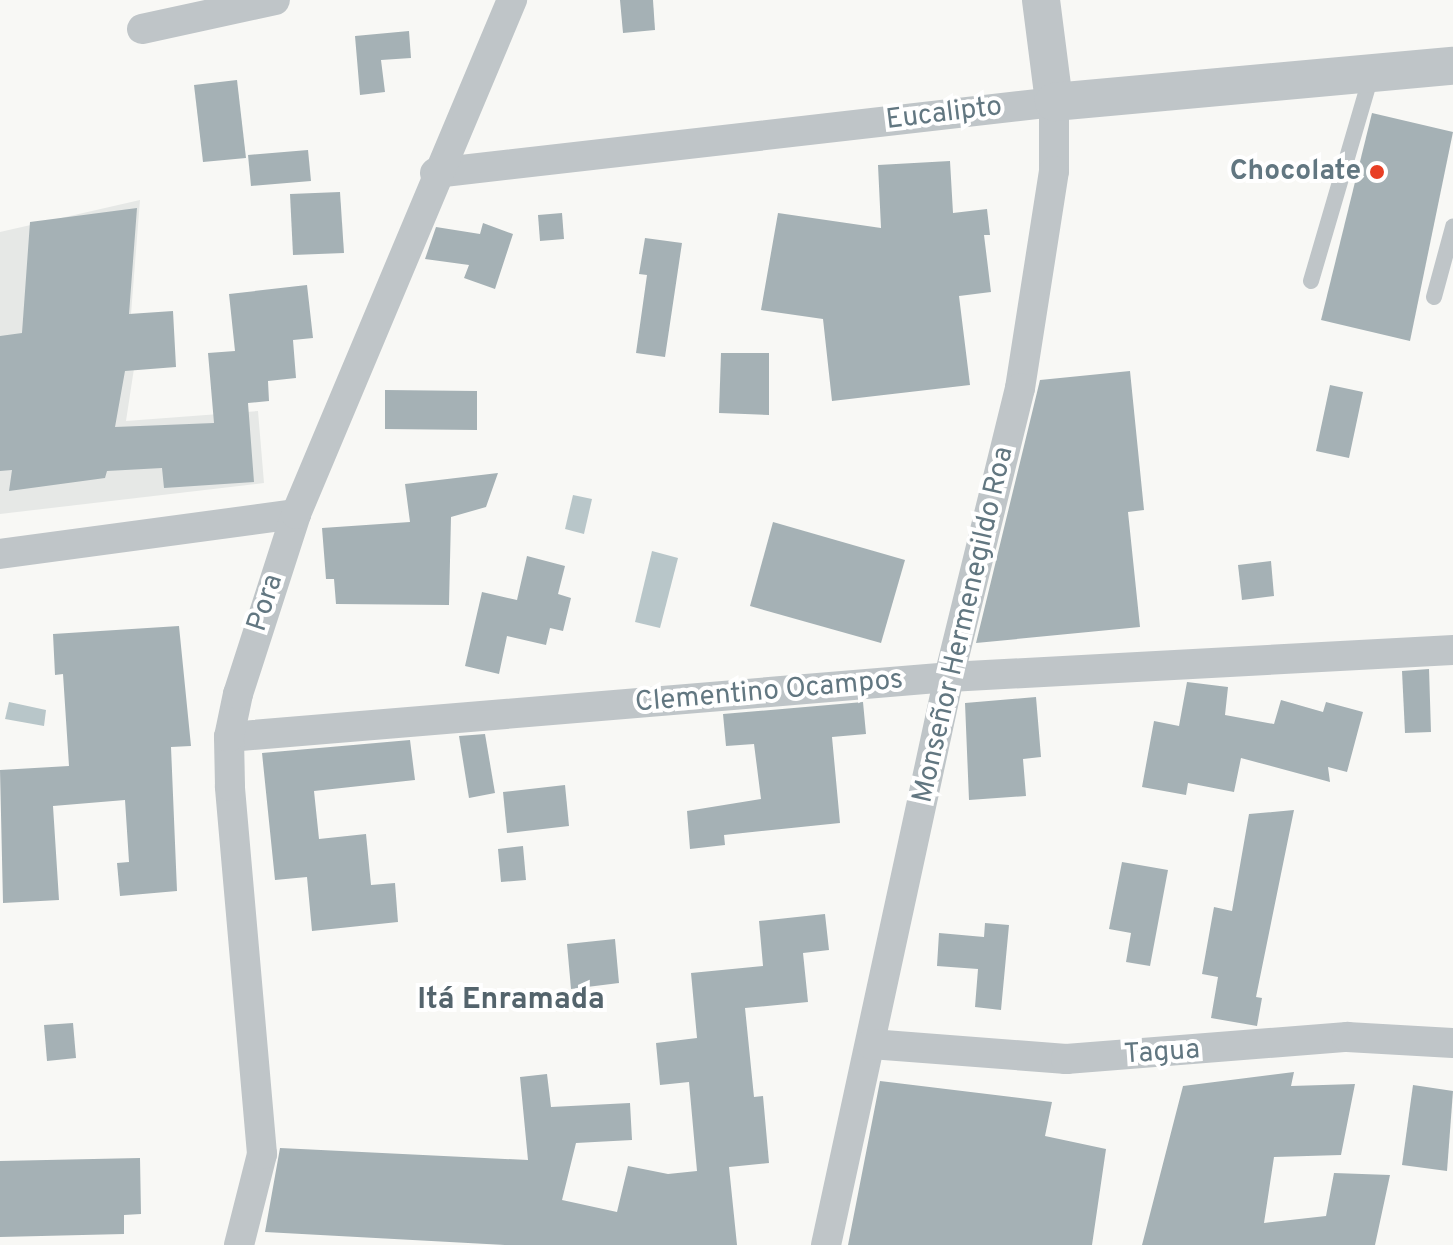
<!DOCTYPE html>
<html>
<head>
<meta charset="utf-8">
<style>
  body { margin:0 }
  #map { position:relative; width:1453px; height:1245px; overflow:hidden; background:#f8f8f5; font-family:Overpass,sans-serif }
  div>[style] { position:absolute }
  [style*='--x'] { left:calc(var(--x)*1px); top:calc(var(--y)*1px); width:calc(var(--w)*1px); rotate:calc(var(--a)*1deg) }
  .built>* { inset:0; background:#e6e8e6 }
  .water>* { inset:0; background:#b8c6c9 }
  .building>* { inset:0; background:#a5b1b5 }
  .service>* { height:16px; margin:-8px; padding:0 8px; transform-origin:8px; border-radius:8px; background:#bfc5c8 }
  .minor>* { height:30px; margin:-15px; padding:0 15px; transform-origin:15px; border-radius:15px; background:#bfc5c8 }
  .tertiary>* { height:38px; margin:-19px; padding:0 19px; transform-origin:19px; border-radius:19px; background:#bfc5c8 }
  .dots>* { width:22px; height:22px; translate:-50% -50%; box-sizing:border-box; border:4px solid #fff; border-radius:50% }
  span { translate:-50% -50%; white-space:nowrap; text-align:center; line-height:1.15; -webkit-text-stroke:8px #fff; paint-order:stroke }
  .street-label { font-size:28px; color:#627781 }
  .poi-label { font-size:28px; color:#627781; font-weight:700 }
  .right { translate:-100% -50%; text-align:right }
  .neighbourhood-label { font-size:30px; color:#54646c; font-weight:700 }
</style>
</head>
<body>
<div id="map">
  <div class="built">
    <i style="clip-path:polygon(140px 200px,131px 314px,142px 316px,126px 421px,258px 411px,264px 483px,0 514px,0 232px)"></i>
  </div>
  <div class="water">
    <i style="clip-path:polygon(573px 495px,592px 499px,584px 534px,565px 529px)"></i>
    <i style="clip-path:polygon(652px 551px,678px 558px,660px 628px,635px 622px)"></i>
    <i style="clip-path:polygon(9px 702px,46px 710px,44px 726px,5px 719px)"></i>
  </div>
  <div class="building">
    <i style="clip-path:polygon(620px 0,653px 0,655px 30px,623px 33px)"></i>
    <i style="clip-path:polygon(409px 31px,411px 58px,381px 60px,385px 92px,360px 95px,355px 36px)"></i>
    <i style="clip-path:polygon(237px 80px,246px 158px,203px 162px,194px 85px)"></i>
    <i style="clip-path:polygon(1372px 113px,1453px 132px,1410px 341px,1321px 320px)"></i>
    <i style="clip-path:polygon(308px 150px,311px 181px,251px 186px,248px 155px)"></i>
    <i style="clip-path:polygon(950px 161px,953px 213px,987px 209px,990px 235px,984px 235px,991px 292px,959px 296px,970px 385px,832px 401px,823px 319px,761px 310px,778px 213px,881px 228px,878px 165px)"></i>
    <i style="clip-path:polygon(340px 192px,344px 253px,293px 255px,290px 194px)"></i>
    <i style="clip-path:polygon(137px 208px,129px 314px,173px 311px,176px 367px,125px 371px,115px 427px,214px 423px,208px 353px,235px 351px,229px 294px,307px 285px,313px 338px,293px 340px,296px 378px,268px 381px,269px 401px,248px 403px,254px 482px,164px 488px,162px 468px,107px 471px,105px 478px,9px 491px,12px 470px,0 471px,0 336px,22px 333px,30px 222px)"></i>
    <i style="clip-path:polygon(562px 213px,564px 239px,540px 241px,538px 215px)"></i>
    <i style="clip-path:polygon(483px 223px,513px 234px,495px 289px,464px 278px,469px 265px,425px 259px,436px 227px,480px 234px)"></i>
    <i style="clip-path:polygon(645px 238px,682px 243px,665px 357px,636px 353px,647px 275px,639px 274px)"></i>
    <i style="clip-path:polygon(721px 353px,769px 353px,769px 415px,719px 413px)"></i>
    <i style="clip-path:polygon(1130px 371px,1144px 510px,1128px 512px,1140px 627px,976px 643px,1040px 380px)"></i>
    <i style="clip-path:polygon(1330px 385px,1363px 392px,1349px 458px,1316px 451px)"></i>
    <i style="clip-path:polygon(385px 390px,477px 391px,477px 430px,385px 429px)"></i>
    <i style="clip-path:polygon(498px 473px,486px 507px,451px 517px,449px 605px,336px 604px,334px 579px,326px 579px,322px 528px,410px 522px,405px 484px)"></i>
    <i style="clip-path:polygon(773px 522px,905px 560px,881px 643px,750px 606px)"></i>
    <i style="clip-path:polygon(527px 556px,565px 566px,558px 594px,571px 598px,563px 631px,550px 628px,546px 645px,507px 636px,499px 674px,465px 666px,482px 592px,517px 600px)"></i>
    <i style="clip-path:polygon(1271px 561px,1274px 596px,1242px 600px,1238px 565px)"></i>
    <i style="clip-path:polygon(179px 626px,191px 746px,171px 747px,177px 891px,120px 896px,117px 863px,129px 862px,125px 800px,53px 806px,59px 900px,3px 903px,0 770px,69px 766px,63px 674px,55px 675px,53px 634px)"></i>
    <i style="clip-path:polygon(1429px 669px,1431px 732px,1405px 733px,1402px 671px)"></i>
    <i style="clip-path:polygon(1187px 682px,1228px 687px,1225px 715px,1274px 724px,1281px 700px,1323px 712px,1326px 702px,1363px 712px,1347px 772px,1328px 767px,1330px 782px,1241px 758px,1234px 792px,1188px 783px,1186px 795px,1142px 787px,1154px 721px,1179px 726px)"></i>
    <i style="clip-path:polygon(1036px 697px,1041px 757px,1023px 759px,1026px 796px,969px 800px,965px 703px)"></i>
    <i style="clip-path:polygon(863px 702px,866px 734px,832px 737px,840px 823px,724px 835px,725px 845px,690px 849px,687px 811px,761px 799px,754px 744px,726px 746px,723px 714px)"></i>
    <i style="clip-path:polygon(485px 734px,495px 793px,469px 798px,459px 736px)"></i>
    <i style="clip-path:polygon(410px 740px,415px 780px,314px 791px,319px 839px,366px 834px,371px 885px,395px 883px,398px 922px,312px 931px,307px 877px,275px 880px,262px 753px)"></i>
    <i style="clip-path:polygon(565px 785px,569px 826px,507px 833px,503px 792px)"></i>
    <i style="clip-path:polygon(1294px 810px,1256px 997px,1262px 998px,1257px 1026px,1211px 1018px,1218px 977px,1202px 974px,1214px 907px,1232px 911px,1249px 814px)"></i>
    <i style="clip-path:polygon(523px 846px,526px 880px,501px 882px,498px 849px)"></i>
    <i style="clip-path:polygon(1122px 862px,1168px 870px,1150px 966px,1126px 962px,1131px 933px,1109px 929px)"></i>
    <i style="clip-path:polygon(825px 914px,829px 950px,803px 953px,808px 1002px,745px 1008px,754px 1097px,763px 1096px,769px 1163px,729px 1167px,737px 1245px,505px 1245px,265px 1232px,280px 1148px,528px 1160px,520px 1077px,547px 1074px,551px 1107px,630px 1103px,632px 1140px,576px 1143px,562px 1200px,617px 1212px,628px 1166px,668px 1174px,697px 1171px,689px 1082px,660px 1085px,656px 1043px,697px 1038px,691px 973px,763px 966px,759px 921px)"></i>
    <i style="clip-path:polygon(985px 923px,1009px 925px,1001px 1010px,975px 1007px,978px 969px,937px 966px,939px 933px,984px 937px)"></i>
    <i style="clip-path:polygon(615px 939px,619px 983px,571px 989px,567px 944px)"></i>
    <i style="clip-path:polygon(73px 1023px,76px 1058px,47px 1061px,44px 1025px)"></i>
    <i style="clip-path:polygon(1294px 1072px,1291px 1086px,1355px 1084px,1341px 1155px,1274px 1157px,1264px 1223px,1326px 1216px,1334px 1173px,1390px 1175px,1375px 1245px,1142px 1245px,1183px 1086px)"></i>
    <i style="clip-path:polygon(880px 1081px,1052px 1102px,1045px 1136px,1106px 1149px,1092px 1245px,848px 1245px)"></i>
    <i style="clip-path:polygon(1413px 1085px,1453px 1091px,1447px 1171px,1402px 1165px)"></i>
    <i style="clip-path:polygon(140px 1158px,141px 1214px,124px 1215px,124px 1234px,0 1237px,0 1161px)"></i>
  </div>
  <div class="service">
    <i style="--x:1311;--y:281;--w:217;--a:-73.7"></i>
    <i style="--x:1434;--y:297;--w:73;--a:-74.8"></i>
  </div>
  <div class="minor">
    <i style="--x:142;--y:29;--w:136;--a:-12.3"></i>
    <i style="--x:435;--y:173;--w:623;--a:-6.54"></i>
    <i style="--x:1054;--y:102;--w:69;--a:90"></i>
    <i style="--x:1054;--y:171;--w:220;--a:98.9"></i>
    <i style="--x:1020;--y:388;--w:298;--a:103.8"></i>
    <i style="--x:949;--y:677;--w:581;--a:102.22"></i>
    <i style="--x:0;--y:554;--w:299;--a:-7.7"></i>
    <i style="--x:229;--y:737;--w:722;--a:-4.76"></i>
    <i style="--x:949;--y:677;--w:505;--a:-3.07"></i>
    <i style="--x:871;--y:1044;--w:196;--a:4.4"></i>
    <i style="--x:1066;--y:1059;--w:282;--a:-4.5"></i>
    <i style="--x:1347;--y:1037;--w:106;--a:3.2"></i>
    <i style="--x:239;--y:1245;--w:94;--a:-75.8"></i>
    <i style="--x:262;--y:1154;--w:369;--a:-95"></i>
    <i style="--x:230;--y:786;--w:49;--a:-91.2"></i>
    <i style="--x:229;--y:737;--w:44;--a:-78.2"></i>
    <i style="--x:238;--y:694;--w:189;--a:-72.1"></i>
    <i style="--x:296;--y:514;--w:558;--a:-67.21"></i>
  </div>
  <div class="tertiary">
    <i style="--x:1041;--y:0;--w:103;--a:82.7"></i>
    <i style="--x:1054;--y:102;--w:401;--a:-5.2"></i>
  </div>
  <div class="dots">
    <i style="left:1377px;top:172px;background:#e83f25"></i>
  </div>
  <div class="street-label">
    <span style="left:944px;top:114px;rotate:-7deg">Eucalipto</span>
    <span style="left:266px;top:603px;rotate:-72deg">Pora</span>
    <span style="left:964px;top:625px;rotate:-77deg">Monseñor Hermenegildo Roa</span>
    <span style="left:769px;top:692px;rotate:-5deg">Clementino Ocampos</span>
    <span style="left:1162px;top:1053px;rotate:-4deg">Tagua</span>
  </div>
  <div class="poi-label">
    <span class="right" style="left:1361px;top:172px">Chocolate</span>
  </div>
  <div class="neighbourhood-label">
    <span style="left:511px;top:1001px">Itá Enramada</span>
  </div>
</div>
</body>
</html>
